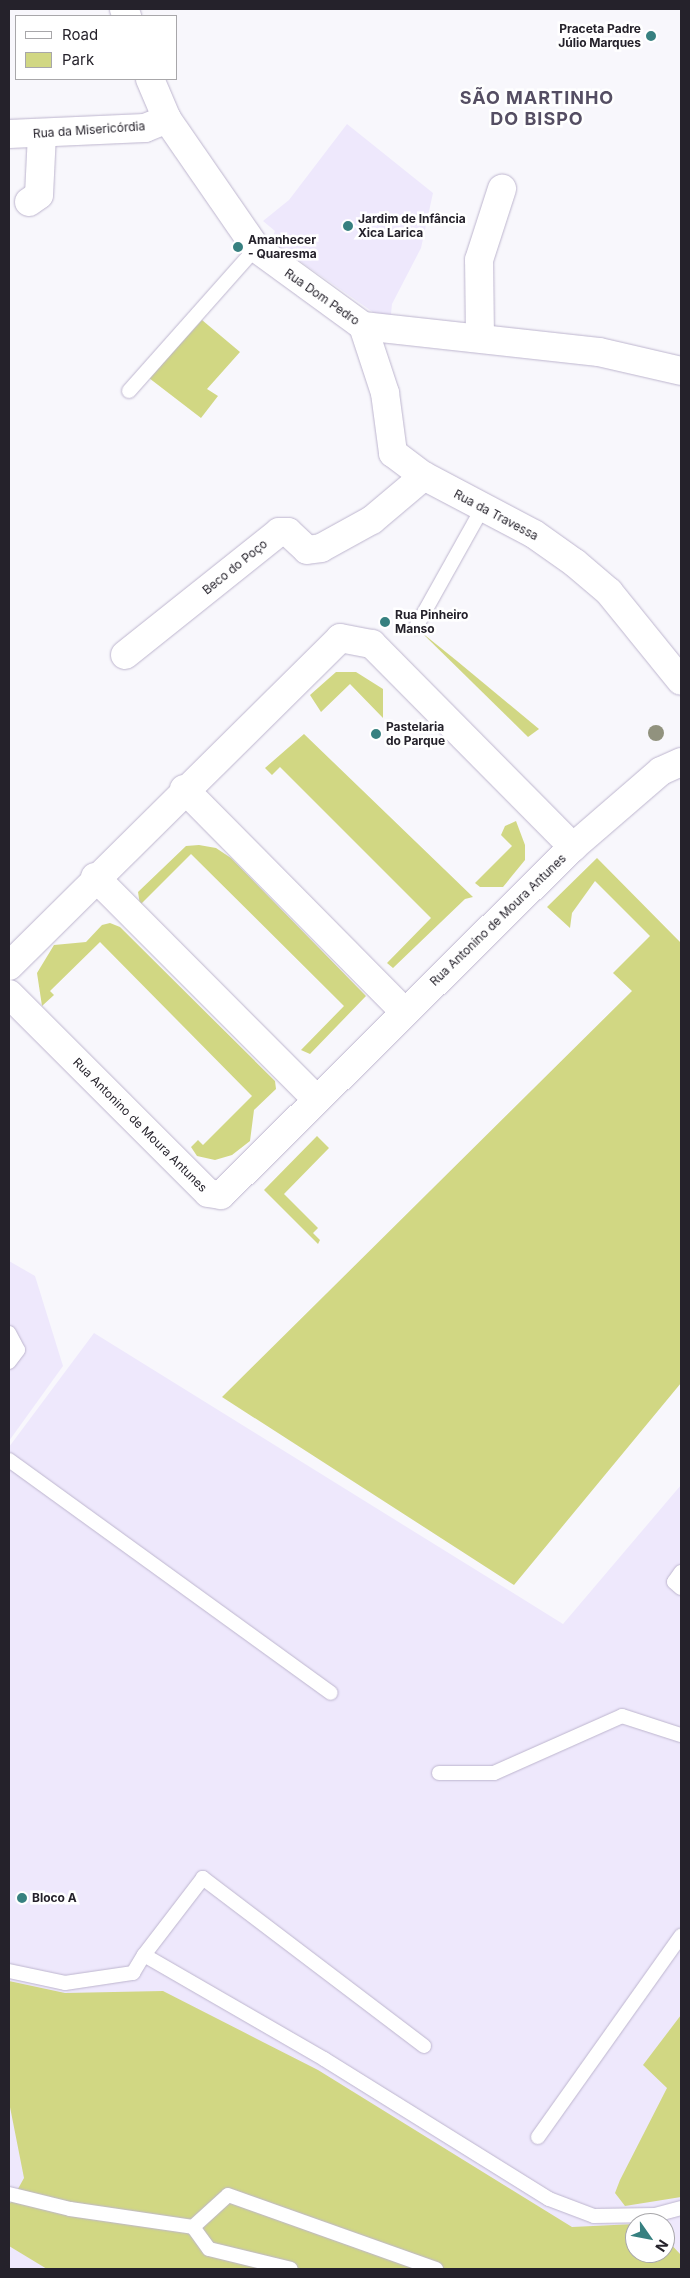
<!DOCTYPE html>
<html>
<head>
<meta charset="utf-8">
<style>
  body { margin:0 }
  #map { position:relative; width:690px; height:2278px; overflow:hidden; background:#f8f7fc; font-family:Inter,sans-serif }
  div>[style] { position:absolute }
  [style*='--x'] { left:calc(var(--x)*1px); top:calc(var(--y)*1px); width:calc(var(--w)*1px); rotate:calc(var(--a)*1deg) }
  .built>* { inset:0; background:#eee8fc }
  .green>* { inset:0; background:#d1d783 }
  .roads { filter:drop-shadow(0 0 1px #bdb5ce) drop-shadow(0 0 1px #bdb5ce) }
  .lane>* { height:14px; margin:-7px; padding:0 7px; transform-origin:7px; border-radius:7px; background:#fff }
  .street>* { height:28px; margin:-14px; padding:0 14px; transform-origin:14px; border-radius:14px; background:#fff }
  .trees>* { width:16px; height:16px; margin:-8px; border-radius:50%; background:#91927e }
  .dots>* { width:14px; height:14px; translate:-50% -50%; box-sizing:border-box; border:2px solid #fff; border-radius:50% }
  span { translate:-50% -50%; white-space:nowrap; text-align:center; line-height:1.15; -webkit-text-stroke:5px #fff; paint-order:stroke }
  .poi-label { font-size:12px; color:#25222b; font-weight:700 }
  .right { translate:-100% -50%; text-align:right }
  .left { translate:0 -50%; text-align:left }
  .street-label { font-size:12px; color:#25222b }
  .district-label { font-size:18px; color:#554e63; font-weight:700; letter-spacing:1px }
  .frame { position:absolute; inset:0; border:10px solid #25222b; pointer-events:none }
  .legend { position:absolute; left:15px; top:15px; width:162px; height:65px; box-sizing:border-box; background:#fff; border:1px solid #a8a7aa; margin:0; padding:6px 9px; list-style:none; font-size:15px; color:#25222b }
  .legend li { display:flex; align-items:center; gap:10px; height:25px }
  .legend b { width:25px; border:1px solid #a8a7aa }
  .north { position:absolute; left:625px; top:2213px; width:50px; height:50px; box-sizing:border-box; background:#fff; border:1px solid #a8a7aa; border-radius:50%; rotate:123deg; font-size:14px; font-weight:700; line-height:20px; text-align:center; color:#25222b }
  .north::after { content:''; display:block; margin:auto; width:18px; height:22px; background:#378080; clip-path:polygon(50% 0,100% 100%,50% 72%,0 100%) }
</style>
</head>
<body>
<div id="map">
  <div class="built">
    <i style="clip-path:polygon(347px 124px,433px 193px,421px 248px,392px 304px,390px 324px,271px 241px,275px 231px,263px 221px,289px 200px)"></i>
    <i style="clip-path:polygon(9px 1261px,35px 1276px,63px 1366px,9px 1441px)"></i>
    <i style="clip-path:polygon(evenodd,94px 1333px,563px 1624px,681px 1485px,681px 2269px,9px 2269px,9px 1447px,94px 1333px,635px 2223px,665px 2223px,665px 2253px,635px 2253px,635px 2223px)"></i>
  </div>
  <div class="green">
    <i style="clip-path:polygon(202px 320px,240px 352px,207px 389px,218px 396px,201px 418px,149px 378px)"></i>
    <i style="clip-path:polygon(421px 632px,457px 661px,539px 729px,528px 737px)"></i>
    <i style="clip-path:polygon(336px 672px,356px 672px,383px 689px,383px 718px,350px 684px,321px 712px,310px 695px)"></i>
    <i style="clip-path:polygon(304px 734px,473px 897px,465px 899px,393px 968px,387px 963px,431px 918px,280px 767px,272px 775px,265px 768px)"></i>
    <i style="clip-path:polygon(516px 821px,525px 845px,525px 860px,503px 887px,480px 887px,475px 883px,512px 846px,501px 835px,505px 826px)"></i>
    <i style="clip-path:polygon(199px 845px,216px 848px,231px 858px,366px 996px,310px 1054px,301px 1050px,344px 1006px,191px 854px,140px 905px,138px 892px,186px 846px)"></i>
    <i style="clip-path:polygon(597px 858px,681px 943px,681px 1383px,514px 1585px,222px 1397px,632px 991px,613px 973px,650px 936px,595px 881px,572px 913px,570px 928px,547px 907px)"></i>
    <i style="clip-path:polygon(110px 923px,120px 927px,275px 1081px,276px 1089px,254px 1110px,250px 1141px,232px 1155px,215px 1160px,197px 1156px,191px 1147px,198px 1140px,203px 1145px,252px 1096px,100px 942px,50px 991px,54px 995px,42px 1006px,37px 973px,54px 945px,86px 942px,102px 925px)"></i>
    <i style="clip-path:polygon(317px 1136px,329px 1148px,284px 1194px,318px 1228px,313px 1233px,320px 1240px,318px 1244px,264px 1190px)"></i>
    <i style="clip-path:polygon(9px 1981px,65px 1993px,163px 1991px,318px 2070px,572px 2227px,635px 2224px,635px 2253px,665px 2253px,665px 2238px,681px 2255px,681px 2269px,47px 2269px,9px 2246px,9px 2205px,24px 2178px,9px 2102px)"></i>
    <i style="clip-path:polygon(681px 2015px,681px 2197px,625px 2206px,615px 2193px,620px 2180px,667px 2088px,643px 2065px)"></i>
  </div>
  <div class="roads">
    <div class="lane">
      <i style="--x:129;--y:391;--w:191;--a:-48.4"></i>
      <i style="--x:416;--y:627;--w:137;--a:-60.8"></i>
      <i style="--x:9;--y:1333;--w:19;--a:62"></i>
      <i style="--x:18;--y:1350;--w:15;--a:127"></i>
      <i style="--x:9;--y:1460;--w:397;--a:35.9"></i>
      <i style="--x:681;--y:1572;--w:12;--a:125"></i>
      <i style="--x:674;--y:1582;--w:9;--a:41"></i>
      <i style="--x:439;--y:1773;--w:55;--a:0"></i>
      <i style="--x:494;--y:1773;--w:140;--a:-24"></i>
      <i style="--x:622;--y:1716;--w:62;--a:17.9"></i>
      <i style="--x:9;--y:1971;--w:57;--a:12.1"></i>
      <i style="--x:65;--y:1983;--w:69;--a:-8.4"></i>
      <i style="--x:133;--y:1973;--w:21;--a:-59"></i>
      <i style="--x:424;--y:2046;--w:278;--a:-142.8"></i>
      <i style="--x:203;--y:1878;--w:97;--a:127.5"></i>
      <i style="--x:144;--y:1955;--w:208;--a:30"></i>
      <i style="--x:324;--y:2059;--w:265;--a:31.9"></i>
      <i style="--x:549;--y:2199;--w:48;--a:20.7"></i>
      <i style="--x:594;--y:2216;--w:61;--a:-0.9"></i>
      <i style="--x:655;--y:2215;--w:27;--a:-15"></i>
      <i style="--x:538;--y:2137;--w:247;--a:-54.6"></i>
      <i style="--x:9;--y:2194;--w:63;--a:13.8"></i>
      <i style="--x:70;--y:2209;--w:124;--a:8.3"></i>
      <i style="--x:193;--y:2227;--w:27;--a:54"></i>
      <i style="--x:209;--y:2249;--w:84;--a:13.7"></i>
      <i style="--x:193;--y:2227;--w:47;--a:-42.4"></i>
      <i style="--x:228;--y:2195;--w:221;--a:19.6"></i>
    </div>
    <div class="street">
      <i style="--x:124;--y:9;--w:8;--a:67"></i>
      <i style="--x:150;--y:79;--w:43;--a:67"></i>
      <i style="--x:167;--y:119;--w:157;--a:55.4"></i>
      <i style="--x:256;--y:248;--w:132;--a:36.1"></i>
      <i style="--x:363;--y:326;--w:237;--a:6.3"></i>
      <i style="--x:599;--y:352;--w:84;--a:13"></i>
      <i style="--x:9;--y:134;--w:136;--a:-2.5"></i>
      <i style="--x:145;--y:128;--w:24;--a:-22"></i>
      <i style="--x:29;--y:202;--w:12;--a:-35"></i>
      <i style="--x:39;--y:195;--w:61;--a:-87.2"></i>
      <i style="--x:363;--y:326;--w:71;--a:71.8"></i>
      <i style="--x:385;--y:393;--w:61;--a:82.4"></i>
      <i style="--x:393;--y:453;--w:39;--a:37"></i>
      <i style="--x:424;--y:476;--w:124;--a:27.8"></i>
      <i style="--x:534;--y:534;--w:50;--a:35.3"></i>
      <i style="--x:575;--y:563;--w:45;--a:40.5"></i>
      <i style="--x:609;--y:592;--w:114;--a:51"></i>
      <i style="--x:480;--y:338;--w:78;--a:-90.7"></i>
      <i style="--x:479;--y:260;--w:75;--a:-72.1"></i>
      <i style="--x:125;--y:655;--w:197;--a:-38.6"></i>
      <i style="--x:279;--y:532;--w:9;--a:0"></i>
      <i style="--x:288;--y:532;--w:26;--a:43"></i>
      <i style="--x:307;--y:550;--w:14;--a:-8"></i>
      <i style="--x:321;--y:548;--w:58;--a:-28.8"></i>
      <i style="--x:372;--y:520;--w:68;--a:-40.2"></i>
      <i style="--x:184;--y:789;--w:313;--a:45.3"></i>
      <i style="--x:95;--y:877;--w:313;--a:45.1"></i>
      <i style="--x:9;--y:966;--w:466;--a:-44.7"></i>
      <i style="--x:340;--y:638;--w:33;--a:11"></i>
      <i style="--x:372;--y:644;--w:286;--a:45.3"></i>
      <i style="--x:9;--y:994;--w:281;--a:45"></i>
      <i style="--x:208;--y:1193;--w:13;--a:9"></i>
      <i style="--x:221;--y:1195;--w:495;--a:-44.7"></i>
      <i style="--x:573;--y:847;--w:116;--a:-40.8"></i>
      <i style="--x:661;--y:771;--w:22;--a:-24"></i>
    </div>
  </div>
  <div class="trees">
    <i style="left:656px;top:733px"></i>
  </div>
  <div class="dots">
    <i style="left:651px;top:36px;background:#378080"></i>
    <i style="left:348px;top:226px;background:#378080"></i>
    <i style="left:238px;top:247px;background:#378080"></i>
    <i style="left:385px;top:622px;background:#378080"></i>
    <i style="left:376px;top:734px;background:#378080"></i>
    <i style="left:22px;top:1898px;background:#378080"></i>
  </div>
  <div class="poi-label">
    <span class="right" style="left:641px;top:36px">Praceta Padre<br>Júlio Marques</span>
    <span class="left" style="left:358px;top:226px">Jardim de Infância<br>Xica Larica</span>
    <span class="left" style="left:248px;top:247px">Amanhecer<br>- Quaresma</span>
    <span class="left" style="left:395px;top:622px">Rua Pinheiro<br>Manso</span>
    <span class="left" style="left:386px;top:734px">Pastelaria<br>do Parque</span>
    <span class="left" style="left:32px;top:1898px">Bloco A</span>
  </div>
  <div class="street-label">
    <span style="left:89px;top:130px;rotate:-4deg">Rua da Misericórdia</span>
    <span style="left:322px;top:297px;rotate:35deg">Rua Dom Pedro</span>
    <span style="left:496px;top:515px;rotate:28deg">Rua da Travessa</span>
    <span style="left:235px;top:567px;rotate:-39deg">Beco do Poço</span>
    <span style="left:498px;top:920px;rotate:-44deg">Rua Antonino de Moura Antunes</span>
    <span style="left:140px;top:1125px;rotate:45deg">Rua Antonino de Moura Antunes</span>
  </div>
  <div class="district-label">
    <span style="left:537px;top:109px">SÃO MARTINHO<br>DO BISPO</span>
  </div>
  <div class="frame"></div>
  <ul class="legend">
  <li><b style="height:6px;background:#fff"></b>Road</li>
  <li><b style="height:14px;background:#d1d783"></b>Park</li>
  </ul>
  <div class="north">N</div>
</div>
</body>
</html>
